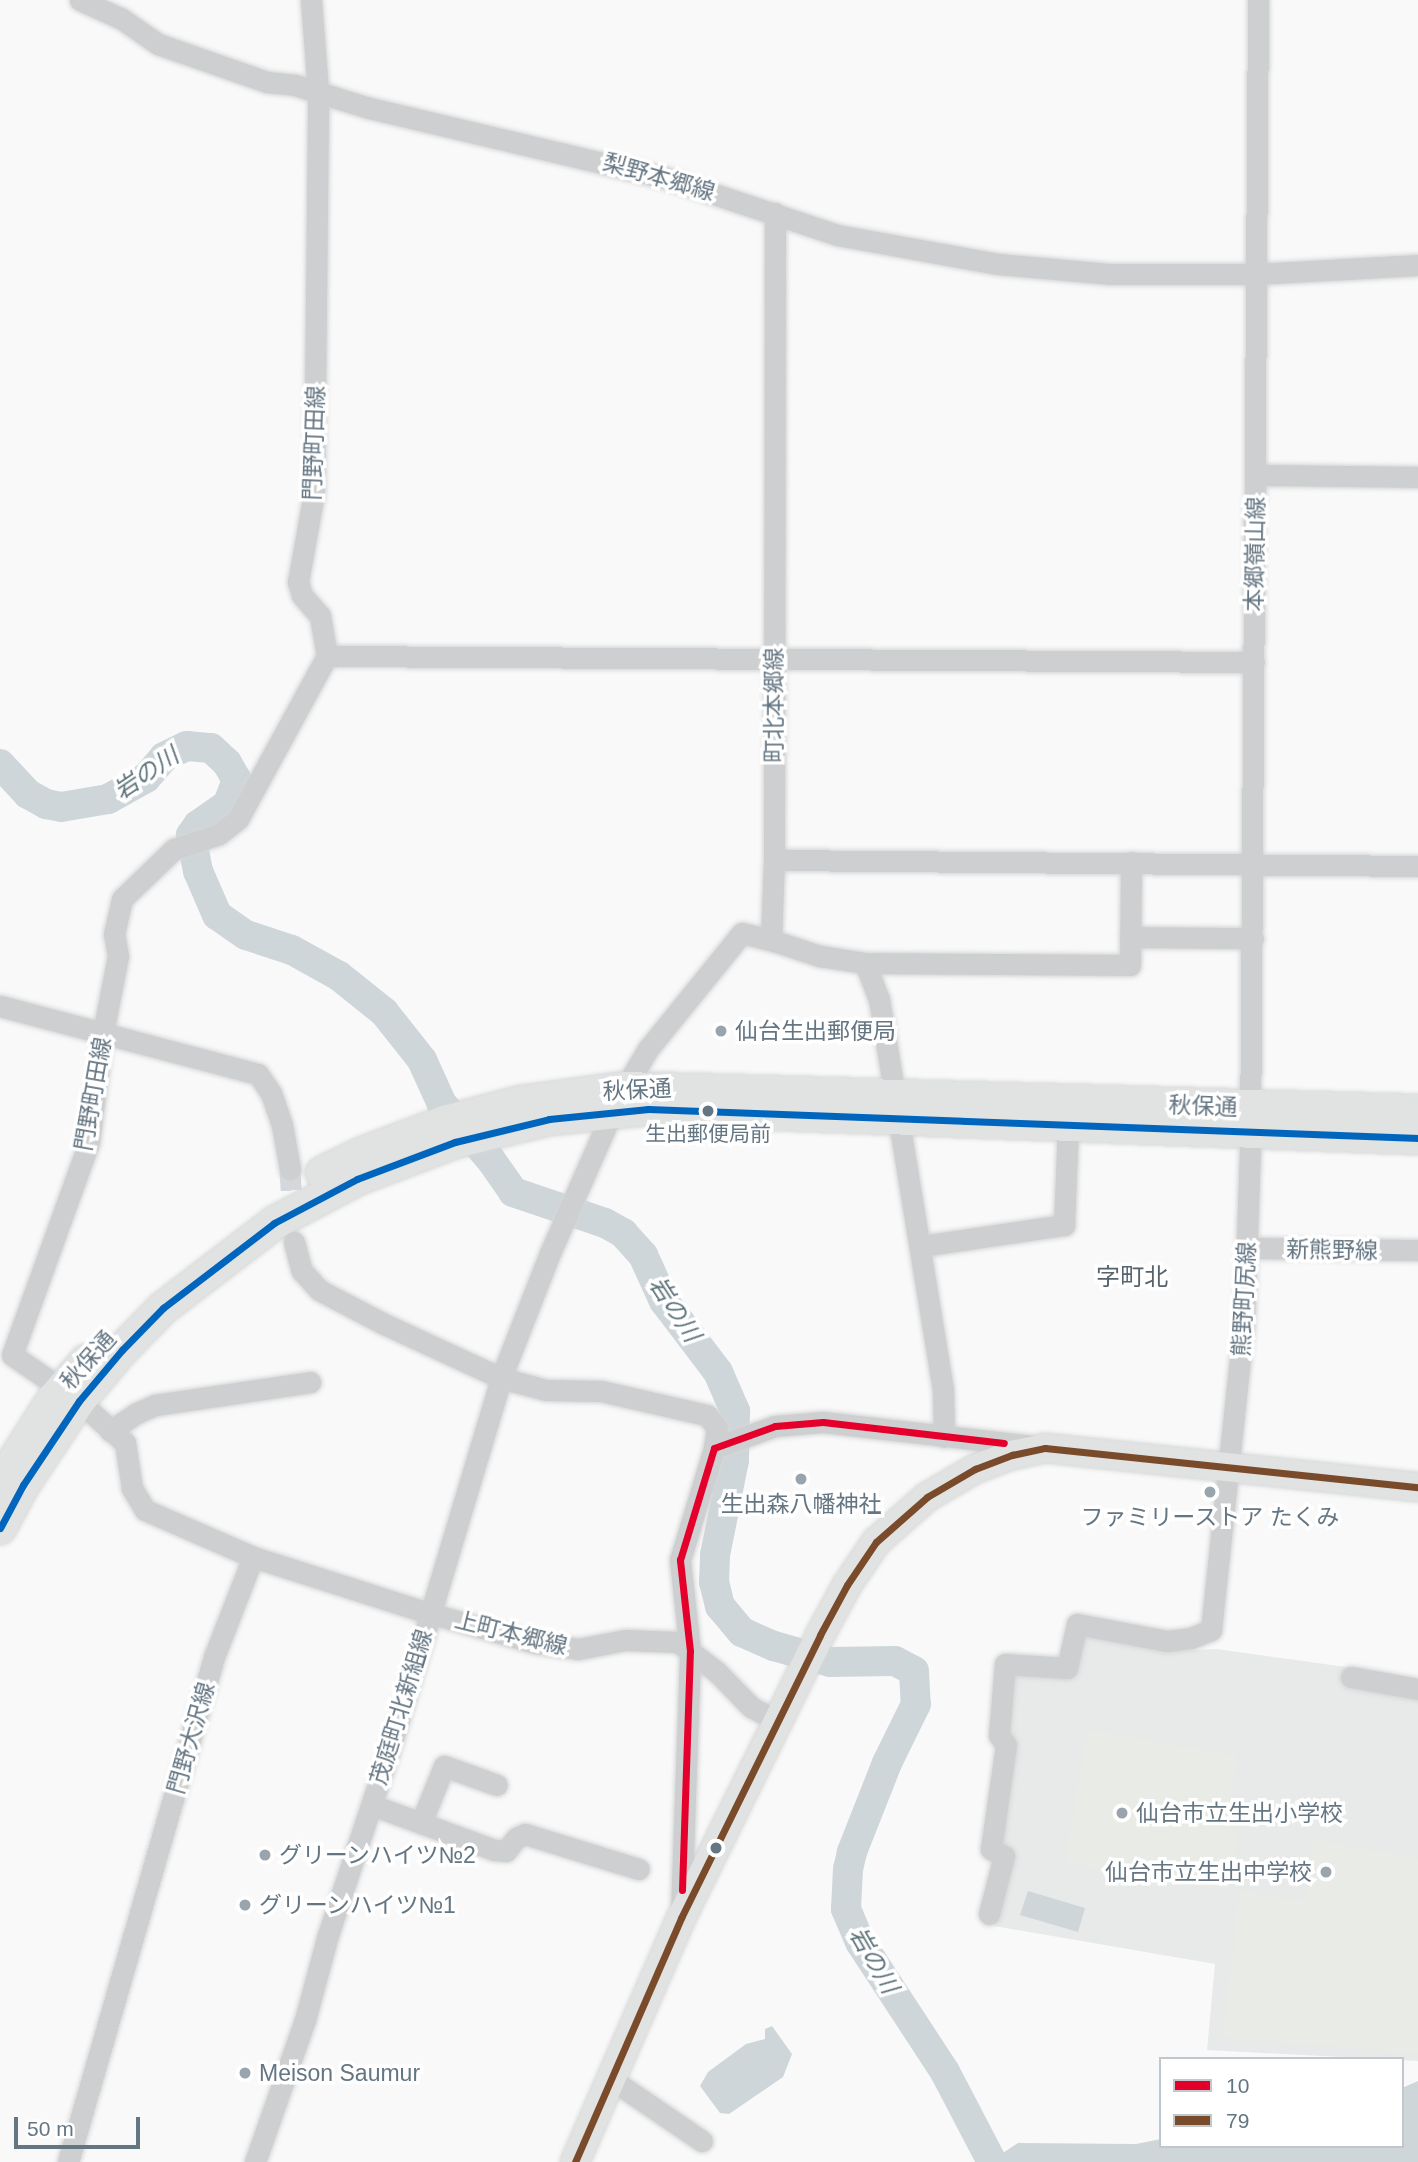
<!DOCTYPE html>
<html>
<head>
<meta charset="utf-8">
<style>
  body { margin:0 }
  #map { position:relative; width:1418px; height:2162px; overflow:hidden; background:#f9f9f9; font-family:Arial,"Noto Sans JP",sans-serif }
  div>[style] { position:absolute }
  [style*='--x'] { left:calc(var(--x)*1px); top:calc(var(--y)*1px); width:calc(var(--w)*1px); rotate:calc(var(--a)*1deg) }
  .built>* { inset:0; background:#e8e9e9 }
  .green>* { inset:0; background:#e8ebe6 }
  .water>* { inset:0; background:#ced6d9 }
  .river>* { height:30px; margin:-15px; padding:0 15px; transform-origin:15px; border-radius:15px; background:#ced6d9 }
  .minor-tunnel>* { height:21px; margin-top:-10.5px; transform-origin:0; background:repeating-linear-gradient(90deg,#d4d8dc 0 21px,transparent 0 31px) }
  .roads { filter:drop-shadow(0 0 2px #d5d6d7) drop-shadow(0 0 2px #d5d6d7) }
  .minor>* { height:21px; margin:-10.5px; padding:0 10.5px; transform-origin:10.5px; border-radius:10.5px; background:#cecfd0 }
  .major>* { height:28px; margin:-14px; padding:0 14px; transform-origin:14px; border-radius:14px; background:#e1e2e2 }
  .highway>* { height:32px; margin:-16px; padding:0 16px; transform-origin:16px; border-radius:16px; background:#e1e2e2 }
  .bus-1>* { height:7px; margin:-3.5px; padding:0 3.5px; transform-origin:3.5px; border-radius:3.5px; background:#e4002b }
  .bus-2>* { height:7px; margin:-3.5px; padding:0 3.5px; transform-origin:3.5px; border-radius:3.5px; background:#7a4b2a }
  .bus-3>* { height:7px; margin:-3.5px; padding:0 3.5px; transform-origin:3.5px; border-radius:3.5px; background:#0065bd }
  .dots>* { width:19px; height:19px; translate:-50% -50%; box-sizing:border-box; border:4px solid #fff; border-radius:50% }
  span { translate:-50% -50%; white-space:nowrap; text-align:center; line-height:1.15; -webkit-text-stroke:7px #fff; paint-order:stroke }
  .bus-label { font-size:21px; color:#657683 }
  .street-label { font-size:23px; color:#657683 }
  .poi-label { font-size:23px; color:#657683 }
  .left { translate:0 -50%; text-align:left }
  .right { translate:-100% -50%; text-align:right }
  .water-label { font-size:24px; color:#60757c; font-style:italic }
  .neighbourhood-label { font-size:24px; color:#57646e }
  .legend { position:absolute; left:1159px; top:2057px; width:245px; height:91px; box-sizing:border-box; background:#fff; border:2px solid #c1c8cd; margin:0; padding:9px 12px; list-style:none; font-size:21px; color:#657683 }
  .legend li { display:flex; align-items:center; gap:14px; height:35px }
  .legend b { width:35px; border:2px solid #c1c8cd }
  .scale { position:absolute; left:14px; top:2117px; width:126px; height:32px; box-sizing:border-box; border:4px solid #657683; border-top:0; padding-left:9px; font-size:21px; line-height:24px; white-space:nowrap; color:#657683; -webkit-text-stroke:5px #fff; paint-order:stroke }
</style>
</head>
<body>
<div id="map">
  <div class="built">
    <i style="clip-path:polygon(1093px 1633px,1193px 1650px,1217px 1649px,1353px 1668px,1418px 1695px,1418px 2061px,1207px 2050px,1215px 1964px,994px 1926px,1010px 1854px,994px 1846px,1010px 1670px,1073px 1676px,1080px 1641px)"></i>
  </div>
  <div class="green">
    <i style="clip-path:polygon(1088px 1730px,1237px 1756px,1229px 1802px,1243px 1804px,1228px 1891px,1065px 1863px)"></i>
    <i style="clip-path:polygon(1314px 1840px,1418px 1858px,1418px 2053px,1223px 2038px,1240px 1891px,1306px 1901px)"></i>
  </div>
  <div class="water">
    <i style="clip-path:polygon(1028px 1891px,1085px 1908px,1078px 1932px,1020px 1915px)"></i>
    <i style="clip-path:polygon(772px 2026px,792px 2054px,783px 2077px,729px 2114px,720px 2113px,700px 2086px,708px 2072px,746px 2044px,765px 2039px,765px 2029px)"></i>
    <i style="clip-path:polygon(1418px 2081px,1418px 2162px,989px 2162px,1018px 2143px,1136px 2144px,1161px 2139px,1161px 2146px,1402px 2146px,1402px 2088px)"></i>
  </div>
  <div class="river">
    <i style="--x:0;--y:764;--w:41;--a:47"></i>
    <i style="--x:28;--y:794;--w:21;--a:29"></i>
    <i style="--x:46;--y:804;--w:15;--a:11"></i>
    <i style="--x:61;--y:807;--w:48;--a:-9.7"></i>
    <i style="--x:108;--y:799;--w:43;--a:-28.9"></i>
    <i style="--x:146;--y:778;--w:28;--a:-49"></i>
    <i style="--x:164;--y:757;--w:25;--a:-26"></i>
    <i style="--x:187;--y:746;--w:24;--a:5"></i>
    <i style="--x:211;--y:748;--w:22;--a:43"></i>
    <i style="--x:227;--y:763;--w:20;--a:60"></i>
    <i style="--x:237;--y:780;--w:26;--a:111"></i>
    <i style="--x:228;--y:804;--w:37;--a:145"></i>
    <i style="--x:198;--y:825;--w:12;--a:125"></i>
    <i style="--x:191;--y:835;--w:37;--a:79"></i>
    <i style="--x:198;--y:871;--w:48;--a:66.6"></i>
    <i style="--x:217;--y:915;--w:35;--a:35"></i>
    <i style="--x:246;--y:935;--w:48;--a:18.1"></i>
    <i style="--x:292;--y:950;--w:54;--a:29"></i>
    <i style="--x:339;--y:976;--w:58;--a:38.7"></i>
    <i style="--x:384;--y:1012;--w:61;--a:51.6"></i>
    <i style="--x:422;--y:1060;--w:48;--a:65.6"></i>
    <i style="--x:442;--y:1104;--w:74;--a:48.8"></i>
    <i style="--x:491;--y:1160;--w:39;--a:55"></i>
    <i style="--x:513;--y:1192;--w:97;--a:18.6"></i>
    <i style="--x:605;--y:1223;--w:21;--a:29"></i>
    <i style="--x:623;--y:1233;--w:30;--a:48"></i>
    <i style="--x:643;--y:1255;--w:51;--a:65.5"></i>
    <i style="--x:664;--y:1301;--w:89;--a:52.7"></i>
    <i style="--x:718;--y:1372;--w:43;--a:66.4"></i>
    <i style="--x:735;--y:1411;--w:49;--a:91.2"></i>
    <i style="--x:734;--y:1460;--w:97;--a:101.3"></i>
    <i style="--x:715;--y:1555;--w:27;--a:92"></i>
    <i style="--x:714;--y:1582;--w:25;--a:76"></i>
    <i style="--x:720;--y:1606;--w:34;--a:50"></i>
    <i style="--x:742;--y:1632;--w:35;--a:24"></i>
    <i style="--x:774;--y:1646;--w:58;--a:15.9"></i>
    <i style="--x:830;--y:1662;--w:65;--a:-0.9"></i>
    <i style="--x:895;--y:1661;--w:21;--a:28"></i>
    <i style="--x:914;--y:1671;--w:33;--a:87"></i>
    <i style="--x:916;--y:1704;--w:66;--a:116.2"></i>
    <i style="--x:887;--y:1763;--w:96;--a:111.5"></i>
    <i style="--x:852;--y:1852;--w:17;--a:103"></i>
    <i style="--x:848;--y:1869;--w:40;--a:92.9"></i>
    <i style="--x:846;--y:1909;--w:36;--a:67"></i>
    <i style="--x:860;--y:1942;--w:155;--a:56.8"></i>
    <i style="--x:945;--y:2072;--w:102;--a:62.4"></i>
  </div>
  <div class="minor-tunnel">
    <i style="--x:290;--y:1169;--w:54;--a:86.8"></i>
  </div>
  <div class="roads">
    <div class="minor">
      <i style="--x:80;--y:0;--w:46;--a:24.3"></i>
      <i style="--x:122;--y:19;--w:44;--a:34.8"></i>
      <i style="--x:158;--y:44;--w:115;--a:19.2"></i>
      <i style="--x:267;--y:82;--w:28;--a:6"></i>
      <i style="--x:295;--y:85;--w:77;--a:17.3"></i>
      <i style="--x:369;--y:108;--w:305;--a:13.3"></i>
      <i style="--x:666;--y:178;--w:180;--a:18.4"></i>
      <i style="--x:837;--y:235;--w:164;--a:10.2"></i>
      <i style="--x:998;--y:264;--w:111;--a:5.1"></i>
      <i style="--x:1109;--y:274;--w:147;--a:0"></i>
      <i style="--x:1256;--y:274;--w:162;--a:-3.2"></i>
      <i style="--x:775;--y:213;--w:647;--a:90.09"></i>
      <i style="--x:774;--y:860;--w:80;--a:92.1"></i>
      <i style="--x:771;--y:940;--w:52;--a:18.1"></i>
      <i style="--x:820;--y:956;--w:46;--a:8.8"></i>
      <i style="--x:865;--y:963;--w:39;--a:69"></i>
      <i style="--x:879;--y:999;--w:395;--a:80.7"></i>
      <i style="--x:943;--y:1389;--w:48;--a:88.8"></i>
      <i style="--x:1256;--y:475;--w:162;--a:0.7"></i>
      <i style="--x:327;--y:656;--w:927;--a:0.37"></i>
      <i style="--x:774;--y:860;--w:644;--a:0.53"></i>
      <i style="--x:1130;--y:937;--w:123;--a:0.5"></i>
      <i style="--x:865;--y:963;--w:265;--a:0.4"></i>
      <i style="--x:1130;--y:965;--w:103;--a:-89.4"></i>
      <i style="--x:0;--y:1006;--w:267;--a:14.8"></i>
      <i style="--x:258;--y:1074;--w:23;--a:56"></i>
      <i style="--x:271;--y:1093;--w:34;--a:71"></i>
      <i style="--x:282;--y:1125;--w:45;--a:79.7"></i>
      <i style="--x:294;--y:1242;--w:30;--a:75"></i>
      <i style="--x:302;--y:1271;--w:25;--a:48"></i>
      <i style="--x:319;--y:1290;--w:71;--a:27.6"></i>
      <i style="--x:382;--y:1323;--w:131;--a:24.8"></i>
      <i style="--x:501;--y:1378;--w:47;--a:14.9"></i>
      <i style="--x:546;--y:1390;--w:55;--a:1"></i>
      <i style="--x:601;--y:1391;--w:109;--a:12.8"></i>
      <i style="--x:707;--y:1415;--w:16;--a:52"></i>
      <i style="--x:717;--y:1428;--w:20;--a:99"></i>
      <i style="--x:921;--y:1246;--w:145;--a:-8.4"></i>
      <i style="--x:1064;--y:1225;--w:100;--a:-87.7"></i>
      <i style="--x:1247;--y:1248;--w:171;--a:0.7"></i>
      <i style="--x:110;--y:1431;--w:32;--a:-34"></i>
      <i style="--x:137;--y:1413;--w:20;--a:-24"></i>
      <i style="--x:155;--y:1405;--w:157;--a:-8.4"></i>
      <i style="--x:253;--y:1557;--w:185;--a:17.7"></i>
      <i style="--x:429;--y:1613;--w:111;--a:15.7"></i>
      <i style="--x:536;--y:1643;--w:42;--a:8.1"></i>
      <i style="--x:578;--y:1649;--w:48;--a:-10.8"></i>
      <i style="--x:625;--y:1640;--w:53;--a:2.2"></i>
      <i style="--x:678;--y:1642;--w:49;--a:37.6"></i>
      <i style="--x:717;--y:1672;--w:49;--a:45.8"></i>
      <i style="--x:751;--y:1707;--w:30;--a:28"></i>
      <i style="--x:1351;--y:1677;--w:68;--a:10.2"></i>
      <i style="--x:372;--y:1805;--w:130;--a:20.2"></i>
      <i style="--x:494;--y:1850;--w:12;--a:5"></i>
      <i style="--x:506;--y:1851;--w:16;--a:-52"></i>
      <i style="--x:516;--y:1838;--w:10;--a:-24"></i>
      <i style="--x:525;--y:1834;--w:119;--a:17.1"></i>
      <i style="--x:421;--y:1823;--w:61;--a:-68"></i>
      <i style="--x:444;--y:1766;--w:56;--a:19.7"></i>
      <i style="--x:681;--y:1912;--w:261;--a:-88"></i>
      <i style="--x:690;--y:1651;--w:92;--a:-96.3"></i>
      <i style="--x:680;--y:1560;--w:117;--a:-73.1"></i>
      <i style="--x:714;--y:1448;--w:65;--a:-19.8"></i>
      <i style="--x:775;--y:1426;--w:48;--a:-4.8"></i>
      <i style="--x:823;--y:1422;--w:211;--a:6.5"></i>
      <i style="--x:989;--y:1914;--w:60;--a:-75.5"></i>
      <i style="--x:1004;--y:1856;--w:15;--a:-152"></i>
      <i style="--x:991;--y:1849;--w:105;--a:-81.8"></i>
      <i style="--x:1006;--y:1745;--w:12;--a:-125"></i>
      <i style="--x:999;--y:1735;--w:71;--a:-85.2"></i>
      <i style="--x:1005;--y:1664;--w:62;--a:3.7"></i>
      <i style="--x:1067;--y:1668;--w:45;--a:-77.2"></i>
      <i style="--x:1077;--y:1624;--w:92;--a:10.7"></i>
      <i style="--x:1167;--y:1641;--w:24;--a:-7"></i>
      <i style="--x:1191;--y:1638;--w:22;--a:-22"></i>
      <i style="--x:1211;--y:1630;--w:311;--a:-83.9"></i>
      <i style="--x:1244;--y:1321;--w:173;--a:-88"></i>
      <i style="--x:1250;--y:1148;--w:1148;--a:-89.6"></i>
      <i style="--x:611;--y:2079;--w:110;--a:34.3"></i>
      <i style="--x:68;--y:2162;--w:526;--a:-73.87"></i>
      <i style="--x:214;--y:1657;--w:107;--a:-68.7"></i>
      <i style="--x:253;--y:1557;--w:118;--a:-156.5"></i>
      <i style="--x:145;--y:1510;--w:26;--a:-121"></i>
      <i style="--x:132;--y:1488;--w:46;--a:-98.8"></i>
      <i style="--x:125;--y:1443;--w:62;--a:-137.6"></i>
      <i style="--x:79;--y:1401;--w:81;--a:-145.5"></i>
      <i style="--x:12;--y:1355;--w:226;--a:-70.1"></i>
      <i style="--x:89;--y:1142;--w:110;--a:-82.7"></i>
      <i style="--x:103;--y:1033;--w:78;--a:-79"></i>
      <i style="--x:118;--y:956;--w:22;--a:-100"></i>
      <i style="--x:114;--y:934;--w:36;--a:-77"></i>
      <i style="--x:122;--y:899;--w:72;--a:-43.9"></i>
      <i style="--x:174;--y:849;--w:47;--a:-18.4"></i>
      <i style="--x:219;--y:834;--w:24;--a:-38"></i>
      <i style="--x:238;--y:819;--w:186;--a:-61.4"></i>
      <i style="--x:327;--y:656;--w:41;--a:-99.9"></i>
      <i style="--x:320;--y:616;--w:28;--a:-131"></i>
      <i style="--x:302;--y:595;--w:14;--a:-107"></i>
      <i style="--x:298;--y:582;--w:90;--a:-79.8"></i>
      <i style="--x:314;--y:493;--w:402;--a:-89.4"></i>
      <i style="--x:318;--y:91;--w:91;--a:-94.4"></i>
      <i style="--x:255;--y:2162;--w:151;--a:-70.6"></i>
      <i style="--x:305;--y:2020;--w:88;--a:-74.9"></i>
      <i style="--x:328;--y:1935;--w:193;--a:-71.6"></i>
      <i style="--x:389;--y:1752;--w:390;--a:-73.3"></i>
      <i style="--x:501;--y:1378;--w:134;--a:-68.6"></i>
      <i style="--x:550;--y:1253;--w:166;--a:-66.2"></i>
      <i style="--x:617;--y:1101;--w:61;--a:-59.2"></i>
      <i style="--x:648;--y:1049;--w:149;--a:-51"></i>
      <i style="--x:742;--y:933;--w:30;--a:14"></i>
    </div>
    <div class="major">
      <i style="--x:575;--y:2162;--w:266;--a:-66.5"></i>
      <i style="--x:681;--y:1918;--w:315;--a:-63.8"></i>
      <i style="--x:820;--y:1635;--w:57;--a:-61.6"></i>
      <i style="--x:847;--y:1585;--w:52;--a:-56"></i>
      <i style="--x:876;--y:1542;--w:68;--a:-41.4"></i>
      <i style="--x:927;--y:1497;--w:56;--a:-30.3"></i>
      <i style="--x:975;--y:1469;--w:40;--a:-21"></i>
      <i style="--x:1012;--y:1455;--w:34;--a:-12"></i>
      <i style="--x:1045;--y:1448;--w:375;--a:6"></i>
    </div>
    <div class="highway">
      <i style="--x:322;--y:1173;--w:43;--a:-26"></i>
      <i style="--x:361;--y:1154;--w:90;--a:-20.9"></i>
      <i style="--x:445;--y:1122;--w:80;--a:-14.6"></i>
      <i style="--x:522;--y:1102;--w:103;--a:-7.8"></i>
      <i style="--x:624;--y:1088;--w:794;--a:1.66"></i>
      <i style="--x:0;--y:1483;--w:101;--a:-57.6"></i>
      <i style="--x:54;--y:1398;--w:49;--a:-49.1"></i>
      <i style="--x:0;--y:1528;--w:49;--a:-61.9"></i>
      <i style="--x:23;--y:1485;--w:101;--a:-56.3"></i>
      <i style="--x:79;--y:1401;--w:67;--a:-49.9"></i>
      <i style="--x:122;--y:1350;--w:59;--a:-45.7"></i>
      <i style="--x:163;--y:1308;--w:140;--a:-37.4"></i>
      <i style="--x:274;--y:1223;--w:94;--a:-27.9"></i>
      <i style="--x:357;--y:1179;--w:105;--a:-20.7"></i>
      <i style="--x:455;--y:1142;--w:97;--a:-13.7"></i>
      <i style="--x:549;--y:1119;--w:100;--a:-5.8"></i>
      <i style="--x:648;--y:1109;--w:771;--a:2.16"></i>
    </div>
  </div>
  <div class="bus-1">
    <i style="--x:682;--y:1890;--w:239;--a:-88.1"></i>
    <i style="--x:690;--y:1651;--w:92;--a:-96.3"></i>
    <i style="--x:680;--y:1560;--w:117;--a:-73.1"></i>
    <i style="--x:714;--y:1448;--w:65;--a:-19.8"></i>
    <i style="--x:775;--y:1426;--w:48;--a:-4.8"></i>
    <i style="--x:823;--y:1422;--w:182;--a:6.6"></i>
  </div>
  <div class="bus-2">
    <i style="--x:575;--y:2162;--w:266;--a:-66.5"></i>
    <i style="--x:681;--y:1918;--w:315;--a:-63.8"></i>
    <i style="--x:820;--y:1635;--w:57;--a:-61.6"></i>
    <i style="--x:847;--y:1585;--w:52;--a:-56"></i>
    <i style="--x:876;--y:1542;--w:68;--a:-41.4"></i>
    <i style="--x:927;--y:1497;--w:56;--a:-30.3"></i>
    <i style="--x:975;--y:1469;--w:40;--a:-21"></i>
    <i style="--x:1012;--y:1455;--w:34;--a:-12"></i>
    <i style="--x:1045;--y:1448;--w:375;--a:6"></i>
  </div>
  <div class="bus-3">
    <i style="--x:0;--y:1528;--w:49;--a:-61.9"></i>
    <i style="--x:23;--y:1485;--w:101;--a:-56.3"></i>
    <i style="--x:79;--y:1401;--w:67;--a:-49.9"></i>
    <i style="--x:122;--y:1350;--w:59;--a:-45.7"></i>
    <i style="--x:163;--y:1308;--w:140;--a:-37.4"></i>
    <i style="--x:274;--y:1223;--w:94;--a:-27.9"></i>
    <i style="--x:357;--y:1179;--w:105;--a:-20.7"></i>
    <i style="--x:455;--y:1142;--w:97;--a:-13.7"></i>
    <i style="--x:549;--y:1119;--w:100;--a:-5.8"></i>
    <i style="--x:648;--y:1109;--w:771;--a:2.16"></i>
  </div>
  <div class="dots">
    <i style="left:721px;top:1031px;background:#99a4ac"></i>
    <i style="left:708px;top:1111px;background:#657683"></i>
    <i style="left:801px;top:1479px;background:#99a4ac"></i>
    <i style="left:1210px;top:1492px;background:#99a4ac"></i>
    <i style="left:1122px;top:1813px;background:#99a4ac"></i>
    <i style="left:716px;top:1848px;background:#657683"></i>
    <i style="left:265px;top:1855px;background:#99a4ac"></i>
    <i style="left:1326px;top:1872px;background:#99a4ac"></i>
    <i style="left:245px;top:1905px;background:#99a4ac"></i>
    <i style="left:245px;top:2073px;background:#99a4ac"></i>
  </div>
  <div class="bus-label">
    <span style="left:708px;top:1134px">生出郵便局前</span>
  </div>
  <div class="street-label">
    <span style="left:659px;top:177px;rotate:16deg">梨野本郷線</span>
    <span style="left:314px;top:443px;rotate:-88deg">門野町田線</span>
    <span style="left:1255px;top:554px;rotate:-89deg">本郷嶺山線</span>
    <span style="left:774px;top:705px;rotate:-90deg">町北本郷線</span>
    <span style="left:637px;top:1090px;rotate:-3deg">秋保通</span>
    <span style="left:93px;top:1094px;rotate:-80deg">門野町田線</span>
    <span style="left:1203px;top:1106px;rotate:2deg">秋保通</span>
    <span style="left:1332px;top:1250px;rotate:1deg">新熊野線</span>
    <span style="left:1244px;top:1299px;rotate:-87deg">熊野町尻線</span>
    <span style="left:88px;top:1360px;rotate:-48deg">秋保通</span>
    <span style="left:511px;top:1633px;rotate:14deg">上町本郷線</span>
    <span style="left:401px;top:1707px;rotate:-73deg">茂庭町北新組線</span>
    <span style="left:191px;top:1738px;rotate:-74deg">門野大沢線</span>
  </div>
  <div class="poi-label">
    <span class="left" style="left:735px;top:1031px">仙台生出郵便局</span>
    <span style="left:801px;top:1504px">生出森八幡神社</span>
    <span style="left:1210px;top:1517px">ファミリーストア たくみ</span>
    <span class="left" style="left:1136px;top:1813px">仙台市立生出小学校</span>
    <span class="left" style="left:279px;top:1855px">グリーンハイツ№2</span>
    <span class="right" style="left:1312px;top:1872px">仙台市立生出中学校</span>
    <span class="left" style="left:259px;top:1905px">グリーンハイツ№1</span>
    <span class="left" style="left:259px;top:2073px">Meison Saumur</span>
  </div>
  <div class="water-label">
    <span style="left:146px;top:773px;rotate:-34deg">岩の川</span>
    <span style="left:675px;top:1309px;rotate:57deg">岩の川</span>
    <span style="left:874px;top:1960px;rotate:60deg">岩の川</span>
  </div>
  <div class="neighbourhood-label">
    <span style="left:1132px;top:1277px">字町北</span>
  </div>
  <ul class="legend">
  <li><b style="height:9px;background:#e4002b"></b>10</li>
  <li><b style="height:9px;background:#7a4b2a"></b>79</li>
  </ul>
  <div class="scale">50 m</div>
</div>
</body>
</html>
